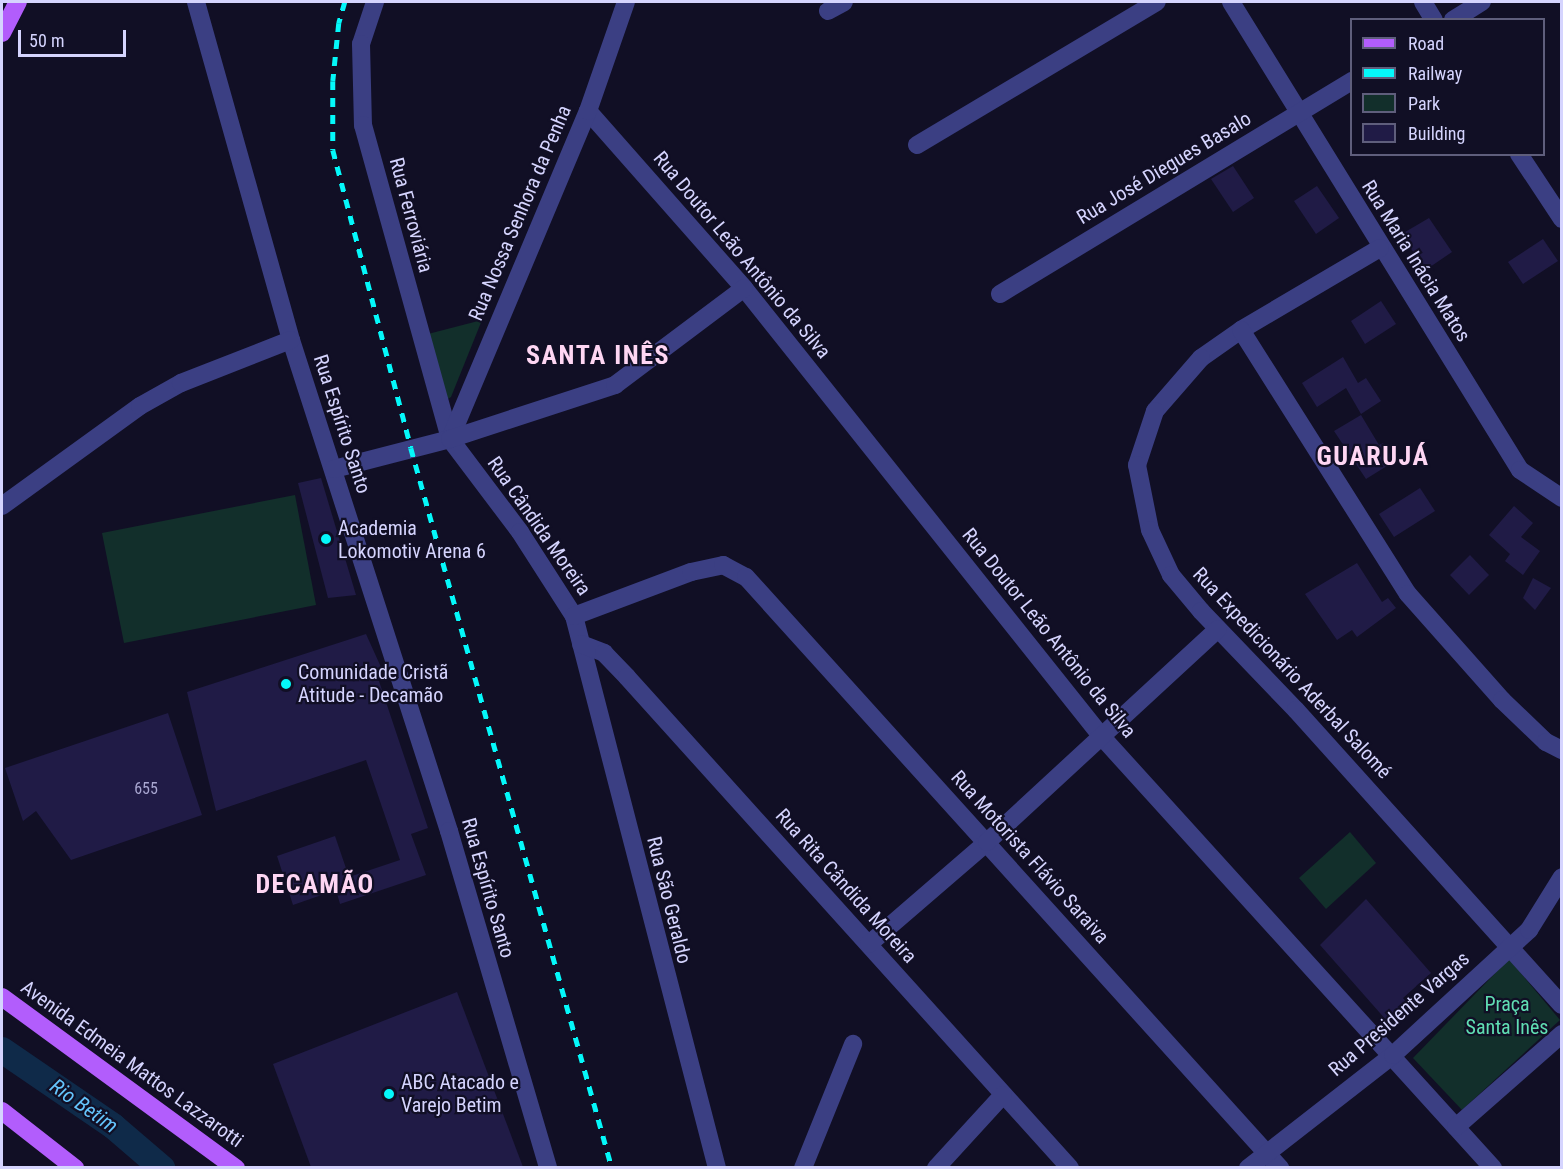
<!DOCTYPE html>
<html>
<head>
<meta charset="utf-8">
<style>
  body { margin:0 }
  #map { position:relative; width:1563px; height:1169px; overflow:hidden; background:#110f25; font-family:"Roboto Condensed",sans-serif }
  div>[style] { position:absolute }
  [style*='--x'] { left:calc(var(--x)*1px); top:calc(var(--y)*1px); width:calc(var(--w)*1px); rotate:calc(var(--a)*1deg) }
  .green>* { inset:0; background:#122f2b }
  .river>* { height:26px; margin:-13px; padding:0 13px; transform-origin:13px; border-radius:13px; background:#0f2a49 }
  .building>* { inset:0; background:#201b46 }
  .minor>* { height:18px; margin:-9px; padding:0 9px; transform-origin:9px; border-radius:9px; background:#3b3f83 }
  .major>* { height:18px; margin:-9px; padding:0 9px; transform-origin:9px; border-radius:9px; background:#b25dfc }
  .rail>* { height:4.5px; margin-top:-2.25px; transform-origin:0; background:repeating-linear-gradient(90deg,#04f8fa 0 9px,transparent 0 17px) }
  .dots>* { width:16px; height:16px; translate:-50% -50%; box-sizing:border-box; border:3px solid #110f25; border-radius:50% }
  span { translate:-50% -50%; white-space:nowrap; text-align:center; line-height:1.15; -webkit-text-stroke:4.5px #110f25; paint-order:stroke }
  .number-label { font-size:16px; color:#a8a6d0 }
  .number-label span { -webkit-text-stroke-width:0 }
  .street-label { font-size:20px; color:#d5d4fe }
  .poi-label { font-size:20px; color:#d5d4fe }
  .left { translate:0 -50%; text-align:left }
  .park-label { font-size:20px; color:#60deb3 }
  .water-label { font-size:21px; color:#64c4fc; font-style:italic }
  .district-label { font-size:26px; color:#fed6f3; font-weight:700; letter-spacing:1.5px }
  .frame { position:absolute; inset:0; border:3px solid #d5d4fe; pointer-events:none }
  .legend { position:absolute; left:1350px; top:18px; width:195px; height:138px; box-sizing:border-box; background:#110f25; border:2px solid #5f5e7c; margin:0; padding:8px 10px; list-style:none; font-size:18px; color:#d5d4fe }
  .legend li { display:flex; align-items:center; gap:12px; height:30px }
  .legend b { width:30px; border:2px solid #5f5e7c }
  .scale { position:absolute; left:18px; top:30px; width:108px; height:27px; box-sizing:border-box; border:3px solid #d5d4fe; border-top:0; padding-left:8px; font-size:18px; line-height:21px; white-space:nowrap; color:#d5d4fe; -webkit-text-stroke:4px #110f25; paint-order:stroke }
</style>
</head>
<body>
<div id="map">
  <div class="green">
    <i style="clip-path:polygon(482px 320px,451px 397px,446px 400px,428px 334px)"></i>
    <i style="clip-path:polygon(295px 495px,316px 605px,124px 643px,102px 533px)"></i>
    <i style="clip-path:polygon(1350px 832px,1376px 863px,1326px 909px,1299px 878px)"></i>
    <i style="clip-path:polygon(1509px 959px,1560px 1020px,1462px 1110px,1413px 1058px)"></i>
  </div>
  <div class="river">
    <i style="--x:2;--y:1050;--w:135;--a:34.4"></i>
    <i style="--x:113;--y:1126;--w:65;--a:40.6"></i>
  </div>
  <div class="building">
    <i style="clip-path:polygon(1233px 166px,1254px 198px,1233px 212px,1211px 179px)"></i>
    <i style="clip-path:polygon(1317px 186px,1339px 218px,1316px 234px,1294px 201px)"></i>
    <i style="clip-path:polygon(1429px 218px,1452px 252px,1427px 269px,1400px 235px)"></i>
    <i style="clip-path:polygon(1543px 239px,1558px 261px,1523px 284px,1508px 262px)"></i>
    <i style="clip-path:polygon(1381px 301px,1396px 324px,1365px 344px,1351px 321px)"></i>
    <i style="clip-path:polygon(1343px 357px,1358px 383px,1366px 378px,1381px 401px,1361px 414px,1346px 388px,1317px 407px,1302px 383px)"></i>
    <i style="clip-path:polygon(1361px 415px,1379px 445px,1383px 443px,1395px 461px,1366px 479px,1334px 431px)"></i>
    <i style="clip-path:polygon(321px 478px,356px 595px,328px 598px,298px 483px)"></i>
    <i style="clip-path:polygon(1420px 488px,1435px 511px,1394px 537px,1379px 514px)"></i>
    <i style="clip-path:polygon(1514px 506px,1533px 523px,1521px 537px,1540px 551px,1523px 575px,1505px 561px,1510px 554px,1489px 535px)"></i>
    <i style="clip-path:polygon(1470px 555px,1489px 575px,1469px 595px,1450px 575px)"></i>
    <i style="clip-path:polygon(1357px 563px,1382px 602px,1388px 598px,1396px 608px,1357px 637px,1352px 630px,1337px 640px,1305px 594px)"></i>
    <i style="clip-path:polygon(1533px 578px,1551px 588px,1535px 610px,1523px 598px)"></i>
    <i style="clip-path:polygon(366px 634px,385px 676px,378px 678px,428px 828px,411px 834px,426px 875px,340px 904px,336px 890px,293px 905px,277px 856px,335px 836px,349px 877px,400px 860px,366px 760px,216px 811px,187px 692px)"></i>
    <i style="clip-path:polygon(168px 713px,202px 815px,71px 860px,36px 811px,23px 821px,5px 768px)"></i>
    <i style="clip-path:polygon(1366px 899px,1431px 973px,1403px 998px,1407px 1003px,1387px 1021px,1320px 945px)"></i>
    <i style="clip-path:polygon(457px 992px,523px 1167px,311px 1167px,273px 1064px)"></i>
  </div>
  <div class="minor">
    <i style="--x:196;--y:2;--w:351;--a:74.3"></i>
    <i style="--x:291;--y:340;--w:516;--a:72.16"></i>
    <i style="--x:449;--y:831;--w:351;--a:73.6"></i>
    <i style="--x:375;--y:2;--w:44;--a:108.4"></i>
    <i style="--x:361;--y:44;--w:81;--a:88.6"></i>
    <i style="--x:363;--y:125;--w:326;--a:74.5"></i>
    <i style="--x:450;--y:439;--w:116;--a:53"></i>
    <i style="--x:520;--y:532;--w:100;--a:57.3"></i>
    <i style="--x:574;--y:616;--w:570;--a:75.48"></i>
    <i style="--x:1231;--y:2;--w:550;--a:58.3"></i>
    <i style="--x:1520;--y:470;--w:50;--a:33.7"></i>
    <i style="--x:1423;--y:2;--w:21;--a:59"></i>
    <i style="--x:828;--y:11;--w:18;--a:-29"></i>
    <i style="--x:1453;--y:20;--w:34;--a:-32"></i>
    <i style="--x:588;--y:111;--w:236;--a:48.6"></i>
    <i style="--x:744;--y:288;--w:574;--a:51.43"></i>
    <i style="--x:1102;--y:737;--w:582;--a:47.79"></i>
    <i style="--x:917;--y:145;--w:279;--a:-30.8"></i>
    <i style="--x:1519;--y:154;--w:78;--a:56.5"></i>
    <i style="--x:1380;--y:248;--w:161;--a:149.5"></i>
    <i style="--x:1241;--y:330;--w:49;--a:145"></i>
    <i style="--x:1201;--y:358;--w:70;--a:131"></i>
    <i style="--x:1155;--y:411;--w:57;--a:108.4"></i>
    <i style="--x:1137;--y:465;--w:66;--a:78.7"></i>
    <i style="--x:1150;--y:530;--w:50;--a:65"></i>
    <i style="--x:1171;--y:575;--w:47;--a:50.2"></i>
    <i style="--x:1201;--y:611;--w:137;--a:46.2"></i>
    <i style="--x:1296;--y:710;--w:397;--a:48"></i>
    <i style="--x:1000;--y:294;--w:411;--a:-31.2"></i>
    <i style="--x:1241;--y:330;--w:312;--a:57.7"></i>
    <i style="--x:1408;--y:594;--w:142;--a:48.4"></i>
    <i style="--x:1502;--y:700;--w:61;--a:43.7"></i>
    <i style="--x:1546;--y:742;--w:18;--a:27"></i>
    <i style="--x:450;--y:439;--w:356;--a:-67.2"></i>
    <i style="--x:588;--y:111;--w:115;--a:-70.8"></i>
    <i style="--x:334;--y:469;--w:120;--a:-14.5"></i>
    <i style="--x:450;--y:439;--w:174;--a:-18.1"></i>
    <i style="--x:615;--y:385;--w:161;--a:-36.9"></i>
    <i style="--x:2;--y:506;--w:170;--a:-35.9"></i>
    <i style="--x:140;--y:406;--w:47;--a:-29.3"></i>
    <i style="--x:181;--y:383;--w:118;--a:-21.4"></i>
    <i style="--x:574;--y:616;--w:125;--a:-20.6"></i>
    <i style="--x:691;--y:572;--w:33;--a:-12"></i>
    <i style="--x:723;--y:565;--w:26;--a:28"></i>
    <i style="--x:746;--y:577;--w:797;--a:47.9"></i>
    <i style="--x:581;--y:644;--w:25;--a:21"></i>
    <i style="--x:604;--y:653;--w:33;--a:46"></i>
    <i style="--x:627;--y:677;--w:661;--a:47.94"></i>
    <i style="--x:869;--y:944;--w:156;--a:-40.8"></i>
    <i style="--x:987;--y:842;--w:314;--a:-42.7"></i>
    <i style="--x:1456;--y:1127;--w:141;--a:-41.3"></i>
    <i style="--x:803;--y:1168;--w:134;--a:-68"></i>
    <i style="--x:936;--y:1168;--w:99;--a:-47.5"></i>
    <i style="--x:1248;--y:1168;--w:184;--a:-37.9"></i>
    <i style="--x:1393;--y:1055;--w:185;--a:-42.6"></i>
    <i style="--x:1529;--y:930;--w:62;--a:-58.1"></i>
  </div>
  <div class="major">
    <i style="--x:2;--y:33;--w:35;--a:-63"></i>
    <i style="--x:2;--y:997;--w:290;--a:36.2"></i>
    <i style="--x:2;--y:1111;--w:93;--a:38"></i>
  </div>
  <div class="rail">
    <i style="--x:345;--y:2;--w:22;--a:106"></i>
    <i style="--x:339;--y:23;--w:58;--a:95.9"></i>
    <i style="--x:333;--y:81;--w:69;--a:90"></i>
    <i style="--x:333;--y:150;--w:308;--a:75.3"></i>
    <i style="--x:411;--y:448;--w:748;--a:74.4"></i>
  </div>
  <div class="dots">
    <i style="left:326px;top:539px;background:#04f8fa"></i>
    <i style="left:286px;top:684px;background:#04f8fa"></i>
    <i style="left:389px;top:1094px;background:#04f8fa"></i>
  </div>
  <div class="number-label">
    <span style="left:146px;top:789px">655</span>
  </div>
  <div class="street-label">
    <span style="left:1164px;top:168px;rotate:-31deg">Rua José Diegues Basalo</span>
    <span style="left:520px;top:213px;rotate:-67deg">Rua Nossa Senhora da Penha</span>
    <span style="left:411px;top:215px;rotate:75deg">Rua Ferroviária</span>
    <span style="left:742px;top:255px;rotate:50deg">Rua Doutor Leão Antônio da Silva</span>
    <span style="left:1416px;top:261px;rotate:58deg">Rua Maria Inácia Matos</span>
    <span style="left:342px;top:424px;rotate:72deg">Rua Espírito Santo</span>
    <span style="left:539px;top:526px;rotate:55deg">Rua Cândida Moreira</span>
    <span style="left:1049px;top:633px;rotate:51deg">Rua Doutor Leão Antônio da Silva</span>
    <span style="left:1292px;top:673px;rotate:47deg">Rua Expedicionário Aderbal Salomé</span>
    <span style="left:1030px;top:857px;rotate:48deg">Rua Motorista Flávio Saraiva</span>
    <span style="left:846px;top:886px;rotate:48deg">Rua Rita Cândida Moreira</span>
    <span style="left:488px;top:888px;rotate:74deg">Rua Espírito Santo</span>
    <span style="left:669px;top:900px;rotate:76deg">Rua São Geraldo</span>
    <span style="left:1399px;top:1014px;rotate:-41deg">Rua Presidente Vargas</span>
    <span style="left:132px;top:1064px;rotate:36deg">Avenida Edmeia Mattos Lazzarotti</span>
  </div>
  <div class="poi-label">
    <span class="left" style="left:338px;top:540px">Academia<br>Lokomotiv Arena 6</span>
    <span class="left" style="left:298px;top:684px">Comunidade Cristã<br>Atitude - Decamão</span>
    <span class="left" style="left:401px;top:1094px">ABC Atacado e<br>Varejo Betim</span>
  </div>
  <div class="park-label">
    <span style="left:1507px;top:1016px">Praça<br>Santa Inês</span>
  </div>
  <div class="water-label">
    <span style="left:84px;top:1106px;rotate:35deg">Rio Betim</span>
  </div>
  <div class="district-label">
    <span style="left:598px;top:356px">SANTA INÊS</span>
    <span style="left:1373px;top:457px">GUARUJÁ</span>
    <span style="left:315px;top:885px">DECAMÃO</span>
  </div>
  <div class="frame"></div>
  <ul class="legend">
  <li><b style="height:8px;background:#b25dfc"></b>Road</li>
  <li><b style="height:8px;background:#04f8fa"></b>Railway</li>
  <li><b style="height:16px;background:#122f2b"></b>Park</li>
  <li><b style="height:16px;background:#201b46"></b>Building</li>
  </ul>
  <div class="scale">50 m</div>
</div>
</body>
</html>
